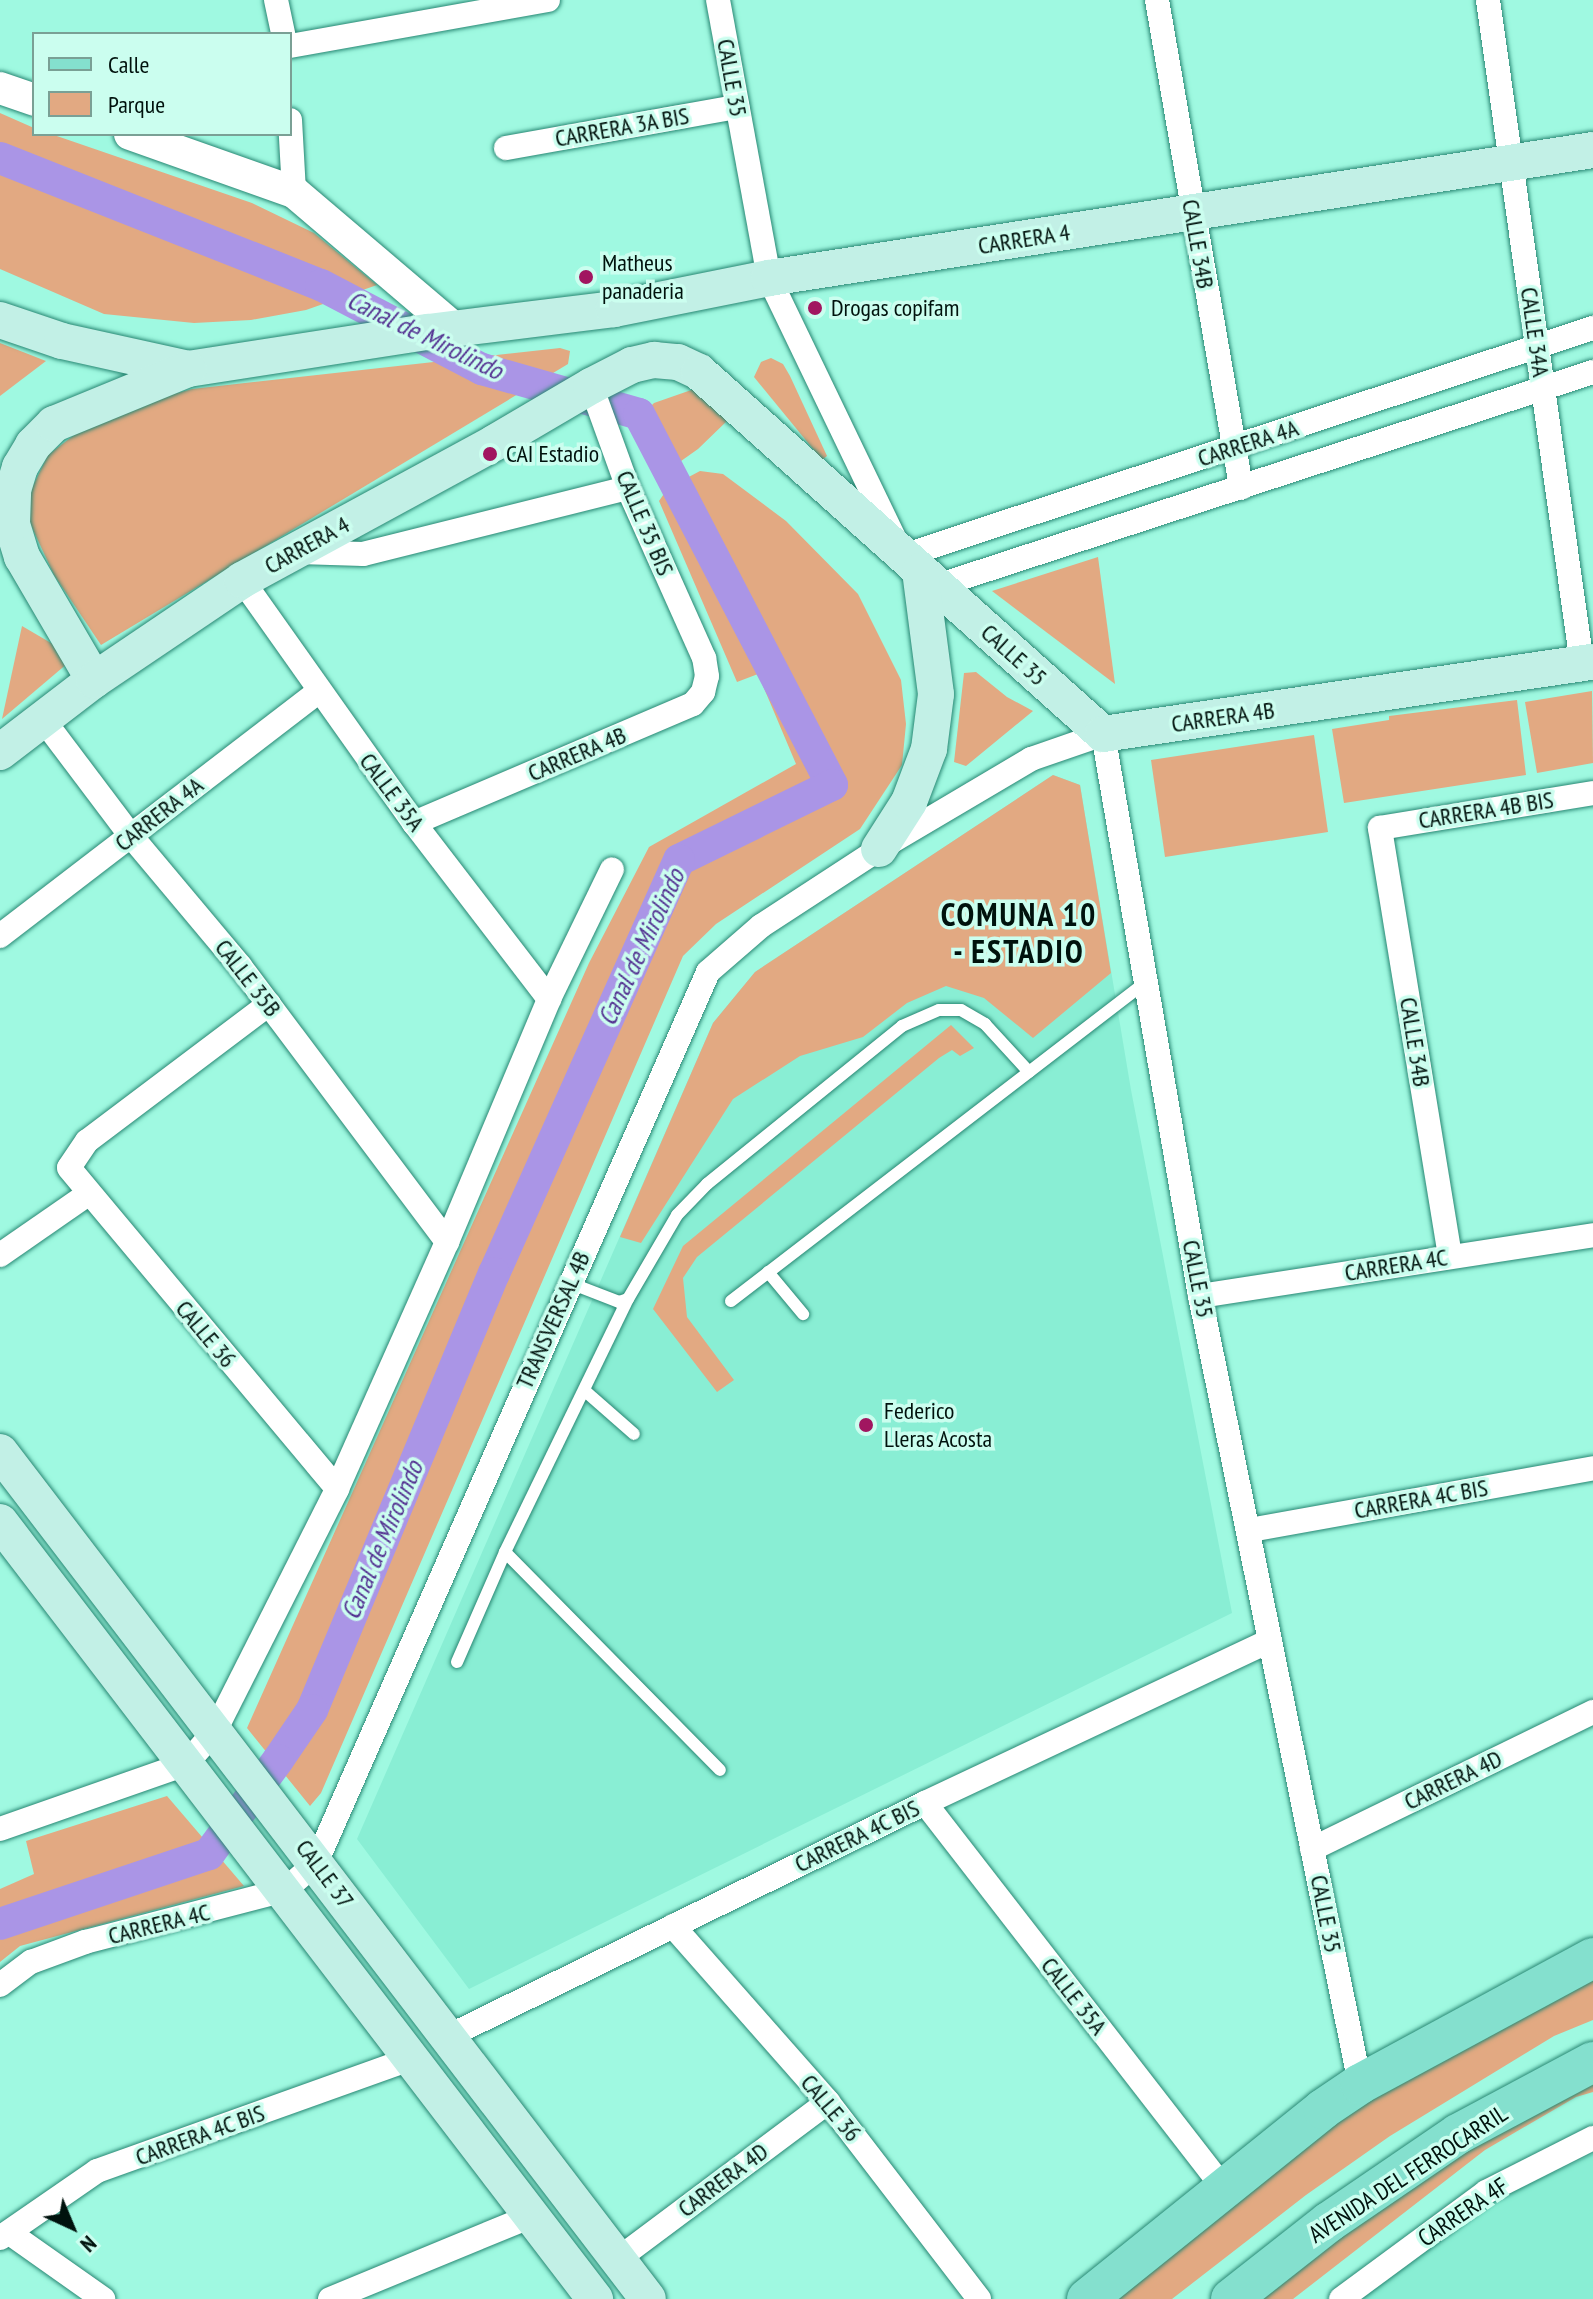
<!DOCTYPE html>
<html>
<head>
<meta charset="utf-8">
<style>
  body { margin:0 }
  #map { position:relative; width:1593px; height:2299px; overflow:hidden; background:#9ff9e1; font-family:"PT Sans Narrow",sans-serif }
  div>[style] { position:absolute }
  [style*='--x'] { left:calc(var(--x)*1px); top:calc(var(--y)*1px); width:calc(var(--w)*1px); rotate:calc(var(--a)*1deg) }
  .built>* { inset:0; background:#89eed4 }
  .green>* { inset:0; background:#e2a982 }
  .canal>* { height:32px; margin:-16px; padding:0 16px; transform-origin:16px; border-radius:16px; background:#aa95e6 }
  .roads { filter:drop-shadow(0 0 2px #288773) drop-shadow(0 0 2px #288773) }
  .service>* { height:12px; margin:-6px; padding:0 6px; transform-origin:6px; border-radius:6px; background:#fff }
  .minor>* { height:24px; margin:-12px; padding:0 12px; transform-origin:12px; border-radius:12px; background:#fff }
  .tertiary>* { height:32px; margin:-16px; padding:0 16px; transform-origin:16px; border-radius:16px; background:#fff }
  .secondary>* { height:36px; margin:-18px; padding:0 18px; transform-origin:18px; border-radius:18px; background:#c2f0e6 }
  .primary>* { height:40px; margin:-20px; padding:0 20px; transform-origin:20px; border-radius:20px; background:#84e0ce }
  .dots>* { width:22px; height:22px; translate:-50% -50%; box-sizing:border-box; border:4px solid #cbfeef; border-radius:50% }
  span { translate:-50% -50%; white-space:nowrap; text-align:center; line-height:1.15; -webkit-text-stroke:7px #cbfeef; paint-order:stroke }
  .street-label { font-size:24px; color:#00120d }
  .poi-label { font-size:24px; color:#00120d }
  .left { translate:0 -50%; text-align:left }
  .water-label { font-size:26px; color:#543392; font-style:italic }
  .district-label { font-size:32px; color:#00120d; font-weight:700; letter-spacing:2px }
  .legend { position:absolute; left:32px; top:32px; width:260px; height:104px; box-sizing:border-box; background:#cbfeef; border:2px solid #7aa095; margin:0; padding:10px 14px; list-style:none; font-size:24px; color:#00120d }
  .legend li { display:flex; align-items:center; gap:16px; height:40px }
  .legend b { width:40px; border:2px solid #7aa095 }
  .north { position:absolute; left:32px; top:2187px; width:80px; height:80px; -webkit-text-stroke:6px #cbfeef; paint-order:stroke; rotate:136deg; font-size:22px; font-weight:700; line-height:32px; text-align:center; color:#00120d }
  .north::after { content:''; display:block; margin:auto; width:28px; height:36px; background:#00120d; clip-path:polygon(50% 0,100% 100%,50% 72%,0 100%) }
</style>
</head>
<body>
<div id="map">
  <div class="built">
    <i style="clip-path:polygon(1053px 775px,1080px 785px,1131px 1090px,1232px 1613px,469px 1989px,357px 1839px,713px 1023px,755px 972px)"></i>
    <i style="clip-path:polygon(1593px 2154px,1593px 2299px,1349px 2299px,1466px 2214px)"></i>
  </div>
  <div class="green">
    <i style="clip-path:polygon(0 113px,34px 128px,34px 134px,51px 134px,252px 203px,314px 233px,377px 285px,306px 310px,251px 320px,194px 323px,104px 314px,0 269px)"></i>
    <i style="clip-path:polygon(0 343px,46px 361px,0 396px)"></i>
    <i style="clip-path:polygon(560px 348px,570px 351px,568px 364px,101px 645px,54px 575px,28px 519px,30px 492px,48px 455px,103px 413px,192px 389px)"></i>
    <i style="clip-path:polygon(771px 358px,783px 364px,790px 376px,827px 456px,822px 460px,754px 377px,761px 362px)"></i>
    <i style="clip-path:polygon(697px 388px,728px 420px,698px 449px,657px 478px,656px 447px,636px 421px,654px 403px)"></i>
    <i style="clip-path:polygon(700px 471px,723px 474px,786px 521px,858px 594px,901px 680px,906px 724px,902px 765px,860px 829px,716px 924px,683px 956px,321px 1793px,310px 1806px,247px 1728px,589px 963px,649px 847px,796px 764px,758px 674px,737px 682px,659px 501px,668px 488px)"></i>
    <i style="clip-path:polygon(1098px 557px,1115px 684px,992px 591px)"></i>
    <i style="clip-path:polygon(22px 626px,75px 657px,2px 719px)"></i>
    <i style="clip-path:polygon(976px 672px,1007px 697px,1033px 711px,966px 766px,954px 762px,964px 673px)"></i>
    <i style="clip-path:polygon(1592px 691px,1593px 763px,1537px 773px,1525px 702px)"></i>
    <i style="clip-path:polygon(1517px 700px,1526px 775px,1344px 803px,1332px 729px,1389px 720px,1389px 716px)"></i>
    <i style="clip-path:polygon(1314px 735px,1328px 832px,1165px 857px,1151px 760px)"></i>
    <i style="clip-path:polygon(1053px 775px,1080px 785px,1111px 973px,1033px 1038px,984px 998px,946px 986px,907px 1003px,863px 1037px,800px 1056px,733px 1099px,641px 1243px,620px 1237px,713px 1023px,755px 972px)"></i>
    <i style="clip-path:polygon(951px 1025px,974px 1048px,960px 1056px,952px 1050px,939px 1058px,697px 1257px,683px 1278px,687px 1317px,734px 1380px,717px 1392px,653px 1309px,683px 1246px)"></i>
    <i style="clip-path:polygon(167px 1796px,244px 1886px,20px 1946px,0 1962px,0 1889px,34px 1874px,26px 1841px)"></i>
    <i style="clip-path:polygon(1593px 1972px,1593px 2020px,1554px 2036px,1390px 2136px,1306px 2195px,1172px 2299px,1112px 2299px,1370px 2097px)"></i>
    <i style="clip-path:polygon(1593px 2074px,1593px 2092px,1576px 2097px,1485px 2150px,1293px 2299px,1258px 2299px,1326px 2246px,1478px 2139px)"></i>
  </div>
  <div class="canal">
    <i style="--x:0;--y:158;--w:345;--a:21.6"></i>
    <i style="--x:321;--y:285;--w:182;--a:27.6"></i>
    <i style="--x:482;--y:369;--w:163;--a:16"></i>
    <i style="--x:639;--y:414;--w:418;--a:62.5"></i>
    <i style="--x:832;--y:785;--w:170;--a:153.9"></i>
    <i style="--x:679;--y:860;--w:453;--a:114.1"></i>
    <i style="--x:494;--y:1273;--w:473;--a:112.6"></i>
    <i style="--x:312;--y:1710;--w:60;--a:124.2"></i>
    <i style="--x:278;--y:1760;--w:117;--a:126.3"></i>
    <i style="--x:209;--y:1854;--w:220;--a:161.5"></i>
  </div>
  <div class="roads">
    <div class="service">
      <i style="--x:768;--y:1272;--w:55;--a:50.2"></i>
      <i style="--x:570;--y:1283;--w:53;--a:21.2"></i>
      <i style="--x:619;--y:1302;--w:9;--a:-18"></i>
      <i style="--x:628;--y:1299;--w:97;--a:-59.7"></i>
      <i style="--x:677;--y:1215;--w:43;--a:-45.9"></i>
      <i style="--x:707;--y:1184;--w:251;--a:-39"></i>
      <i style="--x:902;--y:1026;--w:40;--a:-23.4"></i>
      <i style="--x:939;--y:1010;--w:22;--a:0"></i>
      <i style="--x:961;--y:1010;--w:28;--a:30"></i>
      <i style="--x:985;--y:1024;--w:65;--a:47.5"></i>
      <i style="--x:731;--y:1301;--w:523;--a:-37.55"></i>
      <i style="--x:585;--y:1391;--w:65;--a:41.3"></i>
      <i style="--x:505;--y:1552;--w:306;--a:45.4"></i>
      <i style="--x:457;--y:1662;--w:120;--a:-66.4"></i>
      <i style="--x:505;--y:1552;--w:281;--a:-64.1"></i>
    </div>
    <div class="minor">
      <i style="--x:276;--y:0;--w:35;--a:78"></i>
      <i style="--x:718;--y:0;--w:283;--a:79.6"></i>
      <i style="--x:769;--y:278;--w:309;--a:64.3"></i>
      <i style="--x:903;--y:556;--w:727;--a:-18.29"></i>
      <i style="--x:1157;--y:0;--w:495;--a:80.2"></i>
      <i style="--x:1488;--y:0;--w:671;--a:81.94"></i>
      <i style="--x:290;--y:46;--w:262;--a:-10.1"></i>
      <i style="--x:290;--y:120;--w:72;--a:86.8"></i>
      <i style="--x:506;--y:148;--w:235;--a:-10.1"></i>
      <i style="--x:299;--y:552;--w:64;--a:1.8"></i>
      <i style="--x:363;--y:554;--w:273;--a:-14"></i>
      <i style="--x:242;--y:580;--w:298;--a:54.7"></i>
      <i style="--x:414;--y:823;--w:222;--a:52.5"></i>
      <i style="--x:937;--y:586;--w:690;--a:-18.07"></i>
      <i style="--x:42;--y:718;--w:148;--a:53"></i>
      <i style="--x:131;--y:836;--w:170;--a:50"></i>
      <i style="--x:240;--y:966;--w:345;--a:53.1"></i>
      <i style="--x:414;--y:823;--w:303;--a:-23.1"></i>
      <i style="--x:693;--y:704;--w:16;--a:-50"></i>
      <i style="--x:703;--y:692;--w:16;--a:-76"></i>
      <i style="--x:707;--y:676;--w:18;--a:-99"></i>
      <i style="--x:704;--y:658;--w:186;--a:-114.1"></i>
      <i style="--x:628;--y:488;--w:109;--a:-109.9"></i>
      <i style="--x:0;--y:936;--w:401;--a:-37.5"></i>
      <i style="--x:269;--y:1004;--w:228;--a:143"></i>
      <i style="--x:87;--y:1141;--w:32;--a:124"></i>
      <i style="--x:69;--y:1168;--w:418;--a:50.1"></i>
      <i style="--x:0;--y:1255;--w:107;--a:-34.7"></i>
      <i style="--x:1450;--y:1256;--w:434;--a:-99.3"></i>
      <i style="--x:1380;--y:828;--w:216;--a:-9.3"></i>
      <i style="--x:1200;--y:1296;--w:398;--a:-8.8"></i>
      <i style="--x:1250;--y:1530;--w:349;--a:-10.2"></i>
      <i style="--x:925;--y:1803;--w:488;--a:52.2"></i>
      <i style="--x:0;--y:1829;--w:197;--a:-19.3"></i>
      <i style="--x:186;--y:1764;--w:44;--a:-48.7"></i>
      <i style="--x:215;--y:1731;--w:271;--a:-63.2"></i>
      <i style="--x:337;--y:1489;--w:270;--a:-66"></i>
      <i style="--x:447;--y:1242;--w:264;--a:-67.2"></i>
      <i style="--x:549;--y:999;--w:144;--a:-64.1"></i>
      <i style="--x:1312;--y:1849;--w:313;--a:-26"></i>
      <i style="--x:673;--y:1926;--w:235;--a:48.6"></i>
      <i style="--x:828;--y:2102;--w:248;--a:52.5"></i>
      <i style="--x:0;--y:1985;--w:39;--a:-37"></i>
      <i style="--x:31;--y:1962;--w:58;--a:-20.3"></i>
      <i style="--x:85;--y:1942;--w:207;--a:-14.6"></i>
      <i style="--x:285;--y:1890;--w:41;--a:-41.1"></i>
      <i style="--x:316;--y:1863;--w:973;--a:-66.25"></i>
      <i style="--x:708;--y:972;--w:70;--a:-41"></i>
      <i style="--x:761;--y:926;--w:141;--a:-33.1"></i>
      <i style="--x:879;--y:849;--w:177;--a:-30.6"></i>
      <i style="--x:1031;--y:759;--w:76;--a:-19.1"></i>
      <i style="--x:1103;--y:734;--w:570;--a:80.21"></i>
      <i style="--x:1200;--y:1296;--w:804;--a:78.52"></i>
      <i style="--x:447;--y:2037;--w:532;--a:-26.08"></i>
      <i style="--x:925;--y:1803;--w:381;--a:-25.2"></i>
      <i style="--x:11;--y:2234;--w:113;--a:35.2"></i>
      <i style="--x:0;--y:2238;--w:118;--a:-34.6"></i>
      <i style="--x:97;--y:2171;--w:336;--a:-19.7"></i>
      <i style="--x:618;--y:2259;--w:262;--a:-36.8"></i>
      <i style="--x:330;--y:2299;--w:221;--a:-22.4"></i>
      <i style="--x:1341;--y:2299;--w:180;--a:-36.4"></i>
      <i style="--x:1486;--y:2192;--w:120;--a:-26.8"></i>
    </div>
    <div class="tertiary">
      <i style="--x:0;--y:88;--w:36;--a:19"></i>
      <i style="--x:130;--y:134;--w:174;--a:19.5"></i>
      <i style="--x:294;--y:192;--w:213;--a:40.4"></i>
    </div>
    <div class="secondary">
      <i style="--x:0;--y:320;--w:65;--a:18.7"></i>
      <i style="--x:62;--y:341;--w:129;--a:12.5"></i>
      <i style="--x:188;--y:369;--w:243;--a:-8.8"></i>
      <i style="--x:428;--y:332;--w:187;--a:-7"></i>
      <i style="--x:614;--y:309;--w:158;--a:-11.3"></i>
      <i style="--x:769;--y:278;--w:834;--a:-8.83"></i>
      <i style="--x:94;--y:680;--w:143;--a:-120.3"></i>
      <i style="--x:22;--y:557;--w:34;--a:-107"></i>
      <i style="--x:12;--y:524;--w:34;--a:-88"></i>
      <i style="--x:13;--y:490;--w:24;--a:-73"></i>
      <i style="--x:20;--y:467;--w:26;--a:-59"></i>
      <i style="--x:33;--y:445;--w:30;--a:-45"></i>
      <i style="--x:54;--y:424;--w:145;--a:-22.3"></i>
      <i style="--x:0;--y:752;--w:118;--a:-37.5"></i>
      <i style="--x:94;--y:680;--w:179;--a:-34"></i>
      <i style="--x:242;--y:580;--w:287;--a:-28.5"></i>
      <i style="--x:494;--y:443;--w:113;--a:-30.4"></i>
      <i style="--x:591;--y:386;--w:46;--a:-27.1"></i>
      <i style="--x:632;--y:365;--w:23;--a:-13"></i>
      <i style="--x:654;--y:360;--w:24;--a:5"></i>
      <i style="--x:678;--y:362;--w:23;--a:25"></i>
      <i style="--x:699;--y:372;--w:542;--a:41.86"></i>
      <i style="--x:1103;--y:734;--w:495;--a:-8.4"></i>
      <i style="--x:879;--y:849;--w:56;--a:-57.4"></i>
      <i style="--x:909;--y:802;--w:57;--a:-69.3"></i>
      <i style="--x:929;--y:749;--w:55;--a:-82.7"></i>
      <i style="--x:936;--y:694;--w:124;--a:-97.4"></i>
      <i style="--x:0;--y:1452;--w:1066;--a:52.58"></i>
      <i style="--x:0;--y:1522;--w:979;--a:52.56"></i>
    </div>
    <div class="primary">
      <i style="--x:1087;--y:2299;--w:303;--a:-38.8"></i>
      <i style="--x:1323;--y:2109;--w:45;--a:-34"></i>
      <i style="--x:1360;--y:2084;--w:265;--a:-28.4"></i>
      <i style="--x:1231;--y:2299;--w:125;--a:-38.2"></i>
      <i style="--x:1329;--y:2222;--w:156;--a:-34.3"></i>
      <i style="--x:1458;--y:2134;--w:153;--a:-28.1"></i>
    </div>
  </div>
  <div class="dots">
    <i style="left:586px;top:277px;background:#a11660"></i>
    <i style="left:815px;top:308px;background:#a11660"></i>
    <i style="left:490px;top:454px;background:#a11660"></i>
    <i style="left:866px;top:1425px;background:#a11660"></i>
  </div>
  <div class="street-label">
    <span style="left:732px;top:78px;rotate:80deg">CALLE 35</span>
    <span style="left:622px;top:127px;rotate:-10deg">CARRERA 3A BIS</span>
    <span style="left:1024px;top:239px;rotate:-9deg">CARRERA 4</span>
    <span style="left:1198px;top:244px;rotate:80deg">CALLE 34B</span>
    <span style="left:1535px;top:332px;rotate:82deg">CALLE 34A</span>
    <span style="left:1248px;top:443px;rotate:-18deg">CARRERA 4A</span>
    <span style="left:645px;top:523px;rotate:67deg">CALLE 35 BIS</span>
    <span style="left:307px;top:545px;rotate:-29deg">CARRERA 4</span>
    <span style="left:1014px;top:655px;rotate:42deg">CALLE 35</span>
    <span style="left:1223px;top:717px;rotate:-8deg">CARRERA 4B</span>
    <span style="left:577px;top:754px;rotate:-23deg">CARRERA 4B</span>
    <span style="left:392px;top:792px;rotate:53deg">CALLE 35A</span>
    <span style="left:1486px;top:810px;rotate:-9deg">CARRERA 4B BIS</span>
    <span style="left:159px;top:814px;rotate:-38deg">CARRERA 4A</span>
    <span style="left:248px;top:978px;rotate:52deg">CALLE 35B</span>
    <span style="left:1415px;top:1042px;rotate:81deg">CALLE 34B</span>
    <span style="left:1396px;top:1265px;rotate:-9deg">CARRERA 4C</span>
    <span style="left:1198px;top:1279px;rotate:79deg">CALLE 35</span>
    <span style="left:553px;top:1320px;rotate:-66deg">TRANSVERSAL 4B</span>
    <span style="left:206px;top:1334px;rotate:50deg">CALLE 36</span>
    <span style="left:1421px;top:1499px;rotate:-10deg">CARRERA 4C BIS</span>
    <span style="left:1453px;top:1780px;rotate:-26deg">CARRERA 4D</span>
    <span style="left:857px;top:1836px;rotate:-26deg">CARRERA 4C BIS</span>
    <span style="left:325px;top:1874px;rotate:53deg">CALLE 37</span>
    <span style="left:1326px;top:1914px;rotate:79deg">CALLE 35</span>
    <span style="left:159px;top:1924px;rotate:-14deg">CARRERA 4C</span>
    <span style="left:1074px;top:1996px;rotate:52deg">CALLE 35A</span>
    <span style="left:831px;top:2108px;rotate:50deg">CALLE 36</span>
    <span style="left:200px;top:2135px;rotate:-20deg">CARRERA 4C BIS</span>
    <span style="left:1408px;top:2174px;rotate:-33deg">AVENIDA DEL FERROCARRIL</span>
    <span style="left:723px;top:2180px;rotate:-37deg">CARRERA 4D</span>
    <span style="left:1463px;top:2212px;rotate:-34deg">CARRERA 4F</span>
  </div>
  <div class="poi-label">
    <span class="left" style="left:602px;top:277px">Matheus<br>panaderia</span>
    <span class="left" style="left:831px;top:308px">Drogas copifam</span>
    <span class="left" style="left:506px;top:454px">CAI Estadio</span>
    <span class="left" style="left:884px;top:1425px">Federico<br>Lleras Acosta</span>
  </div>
  <div class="water-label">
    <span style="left:425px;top:335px;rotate:26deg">Canal de Mirolindo</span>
    <span style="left:641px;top:947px;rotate:-65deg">Canal de Mirolindo</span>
    <span style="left:382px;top:1540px;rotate:-67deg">Canal de Mirolindo</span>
  </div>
  <div class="district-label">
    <span style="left:1019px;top:933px">COMUNA 10<br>- ESTADIO</span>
  </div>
  <ul class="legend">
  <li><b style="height:10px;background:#84e0ce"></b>Calle</li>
  <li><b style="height:22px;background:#e2a982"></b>Parque</li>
  </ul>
  <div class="north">N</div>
</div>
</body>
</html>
